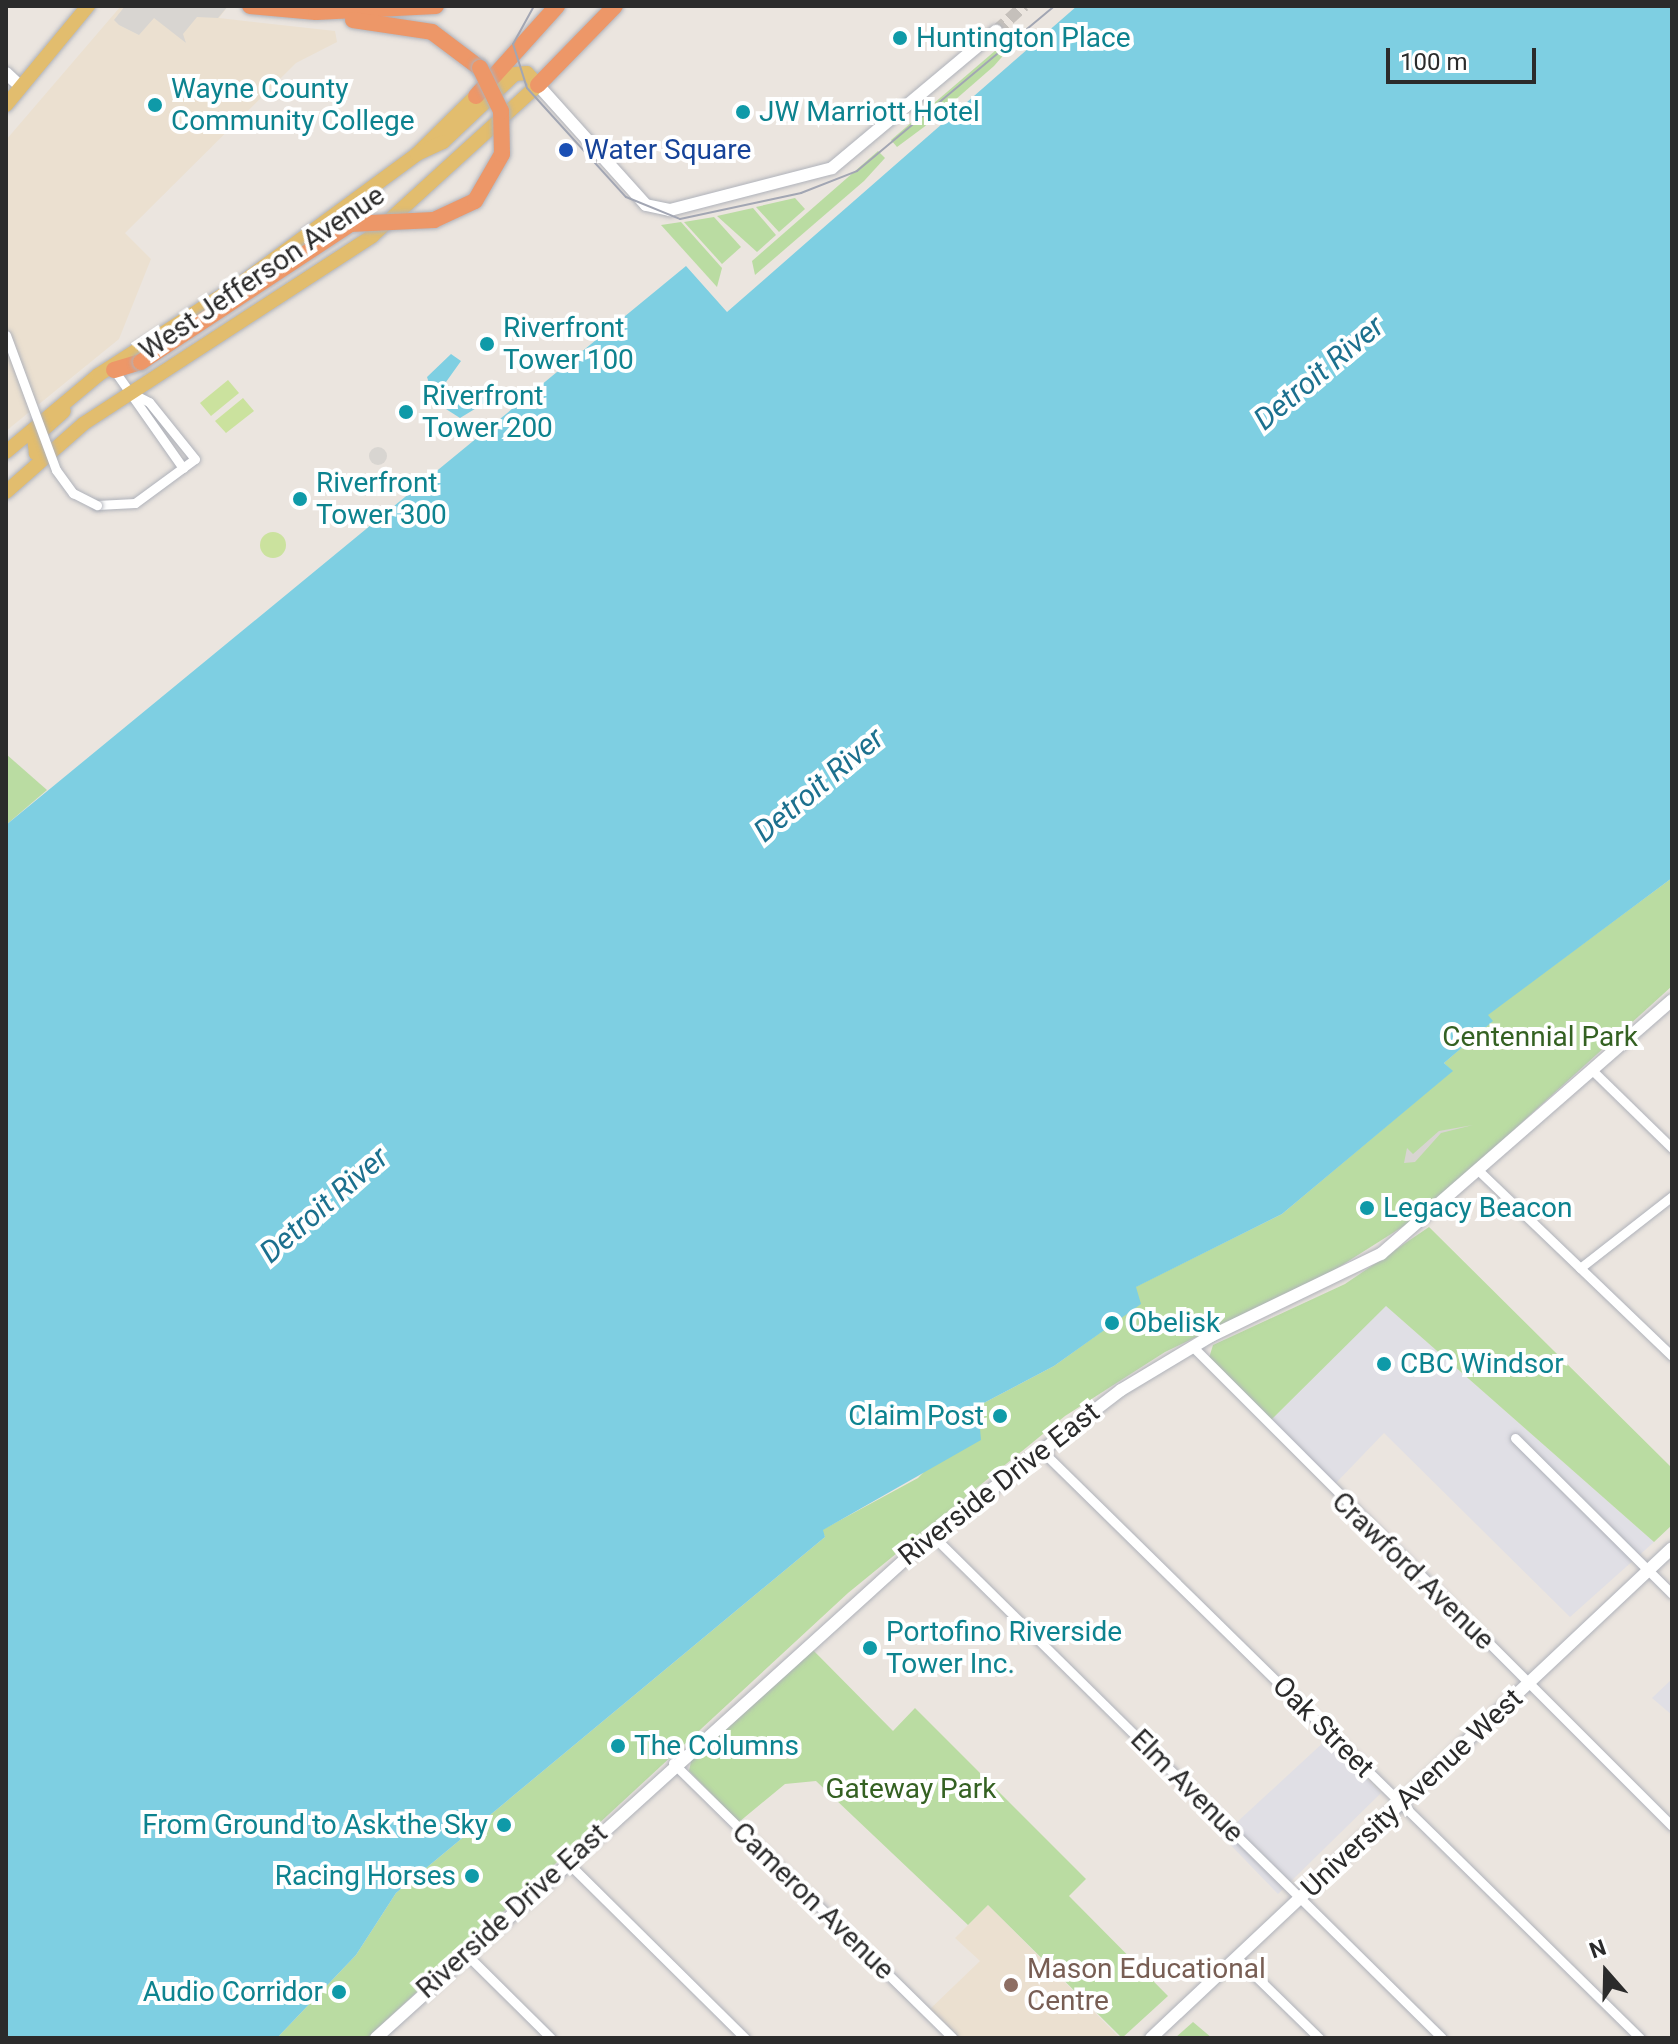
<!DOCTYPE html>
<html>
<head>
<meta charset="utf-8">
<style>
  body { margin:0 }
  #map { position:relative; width:1678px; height:2044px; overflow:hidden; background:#ebe5df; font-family:Roboto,sans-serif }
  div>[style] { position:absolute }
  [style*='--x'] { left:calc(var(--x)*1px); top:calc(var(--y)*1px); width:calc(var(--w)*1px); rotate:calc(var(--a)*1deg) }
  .industrial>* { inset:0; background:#e0dfe5 }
  .education>* { inset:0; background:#ebe0d0 }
  .green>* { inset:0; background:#badca2 }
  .pitch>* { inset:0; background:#cbe29e }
  .round { border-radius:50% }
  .plaza>* { inset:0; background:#d8d5d1 }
  .water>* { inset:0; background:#7ecfe2 }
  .secondary-tunnel>* { height:12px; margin-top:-6px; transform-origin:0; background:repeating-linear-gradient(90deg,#c5c0bb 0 12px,transparent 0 18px) }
  .roads { filter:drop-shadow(0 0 2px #afb2ba) drop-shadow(0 0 2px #afb2ba) }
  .street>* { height:9px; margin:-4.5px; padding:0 4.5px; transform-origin:4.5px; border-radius:4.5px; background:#fff }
  .secondary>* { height:12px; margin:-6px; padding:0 6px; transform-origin:6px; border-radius:6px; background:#fff }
  .primary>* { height:14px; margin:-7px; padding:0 7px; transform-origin:7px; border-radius:7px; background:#e2bd6e }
  .highway>* { height:16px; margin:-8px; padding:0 8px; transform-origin:8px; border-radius:8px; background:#ed9768 }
  .tram>* { height:2px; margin:-1px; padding:0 1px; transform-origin:1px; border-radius:1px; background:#a2a6b3 }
  .bridges { filter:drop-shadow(0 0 2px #afb2ba) drop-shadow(0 0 2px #afb2ba) }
  .street-bridge>* { height:9px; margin:-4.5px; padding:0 4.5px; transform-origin:4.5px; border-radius:4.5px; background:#fff }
  .highway-bridge>* { height:16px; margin:-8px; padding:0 8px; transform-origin:8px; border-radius:8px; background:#ed9768 }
  .dots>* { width:22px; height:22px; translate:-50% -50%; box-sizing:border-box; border:4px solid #fff; border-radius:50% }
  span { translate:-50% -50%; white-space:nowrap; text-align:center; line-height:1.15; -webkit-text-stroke:8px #fff; paint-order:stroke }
  .culture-label { font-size:28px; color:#0d838f }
  .left { translate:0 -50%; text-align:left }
  .right { translate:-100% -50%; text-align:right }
  .transit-label { font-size:28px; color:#164399 }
  .street-label { font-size:28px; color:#2b2b2b }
  .park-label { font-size:28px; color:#346122 }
  .education-label { font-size:28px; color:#785e54 }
  .water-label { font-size:30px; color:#1c708e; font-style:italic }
  .frame { position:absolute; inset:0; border:8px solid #2b2b2b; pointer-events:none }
  .north { position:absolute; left:1566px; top:1932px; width:80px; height:80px; -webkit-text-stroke:6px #fff; paint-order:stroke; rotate:340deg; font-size:22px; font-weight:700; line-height:32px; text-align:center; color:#2b2b2b }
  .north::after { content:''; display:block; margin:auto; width:28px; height:36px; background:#2b2b2b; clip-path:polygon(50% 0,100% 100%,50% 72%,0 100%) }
  .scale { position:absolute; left:1386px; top:48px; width:150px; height:36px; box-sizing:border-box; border:4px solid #2b2b2b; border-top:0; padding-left:10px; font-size:24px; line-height:28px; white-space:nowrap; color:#2b2b2b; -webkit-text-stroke:6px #fff; paint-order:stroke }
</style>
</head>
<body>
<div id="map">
  <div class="industrial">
    <i style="clip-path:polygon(1385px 1305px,1654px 1542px,1570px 1617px,1384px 1433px,1334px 1485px,1270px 1421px)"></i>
    <i style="clip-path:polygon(1672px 1679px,1672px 1715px,1652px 1698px)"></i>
    <i style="clip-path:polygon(1326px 1740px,1381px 1793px,1278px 1894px,1222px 1836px)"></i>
  </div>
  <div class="education">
    <i style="clip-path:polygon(121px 6px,228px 6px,219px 18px,335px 31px,337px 42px,296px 63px,125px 233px,151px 259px,119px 339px,6px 431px,6px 140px)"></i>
    <i style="clip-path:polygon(988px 1905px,1120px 2038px,960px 2038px,930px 2009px,980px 1961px,955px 1938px)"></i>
  </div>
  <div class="green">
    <i style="clip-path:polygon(1003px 44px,1008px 50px,994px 66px,924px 127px,897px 147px,891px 140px)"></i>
    <i style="clip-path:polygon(878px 151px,885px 158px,864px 181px,755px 275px,752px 261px)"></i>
    <i style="clip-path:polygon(795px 198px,805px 209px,779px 232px,756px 207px)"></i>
    <i style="clip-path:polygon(753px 208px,776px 235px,757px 252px,717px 216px)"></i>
    <i style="clip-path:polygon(714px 217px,741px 247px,722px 264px,684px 222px)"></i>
    <i style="clip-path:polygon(681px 222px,722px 268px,717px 287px,661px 225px)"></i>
    <i style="clip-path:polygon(6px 754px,47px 790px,6px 825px)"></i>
    <i style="clip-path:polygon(1672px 878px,1672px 986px,1418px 1217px,1328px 1274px,1165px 1352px,1065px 1416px,848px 1593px,367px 2038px,277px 2038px,356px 1955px,396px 1893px,825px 1537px,822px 1530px,918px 1478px,975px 1420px,978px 1406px,1054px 1366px,1140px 1304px,1135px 1287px,1282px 1214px,1452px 1071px,1444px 1063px,1492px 1021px,1487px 1015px)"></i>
    <i style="clip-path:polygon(1429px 1227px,1672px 1468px,1672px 1525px,1654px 1542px,1386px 1306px,1270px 1421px,1209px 1358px,1213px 1345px,1345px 1284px)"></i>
    <i style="clip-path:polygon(811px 1648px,893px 1731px,915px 1708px,1086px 1879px,1069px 1896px,1168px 1996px,1122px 2038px,988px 1905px,968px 1925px,816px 1781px,785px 1784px,739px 1822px,689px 1771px,692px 1757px)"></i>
    <i style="clip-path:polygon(1193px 2022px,1212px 2038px,1175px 2038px)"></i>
  </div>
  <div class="pitch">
    <i style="clip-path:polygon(228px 380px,239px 393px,211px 416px,200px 403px)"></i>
    <i style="clip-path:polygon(243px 398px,254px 411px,226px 433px,215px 421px)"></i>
    <i class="round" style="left:260px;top:532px;width:26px;height:26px"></i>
  </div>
  <div class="plaza">
    <i style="clip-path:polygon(125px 6px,228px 6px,218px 18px,197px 17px,183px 34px,186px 43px,154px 18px,139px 35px,119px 25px,114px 20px)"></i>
    <i class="round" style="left:369px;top:447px;width:18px;height:18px"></i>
    <i style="clip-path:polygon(1473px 1125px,1441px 1133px,1415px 1162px,1404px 1163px,1407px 1148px,1413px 1154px,1439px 1131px)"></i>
  </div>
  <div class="water">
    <i style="clip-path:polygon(1077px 6px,1672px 6px,1672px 878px,1488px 1015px,1493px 1021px,1444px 1063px,1453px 1071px,1282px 1214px,1136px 1287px,1141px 1304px,1054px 1366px,978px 1406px,981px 1440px,823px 1530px,825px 1537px,396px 1893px,356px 1955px,277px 2038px,6px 2038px,6px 825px,686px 266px,727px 312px)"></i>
    <i style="clip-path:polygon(451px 354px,461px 361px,446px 382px,450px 391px,461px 398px,483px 392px,488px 401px,460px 418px,435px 402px,427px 377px)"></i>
  </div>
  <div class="secondary-tunnel">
    <i style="--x:996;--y:31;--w:38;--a:-42"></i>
  </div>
  <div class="roads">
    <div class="street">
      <i style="--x:114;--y:370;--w:120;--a:54.9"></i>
      <i style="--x:97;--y:505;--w:38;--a:-3"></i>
      <i style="--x:135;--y:503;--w:74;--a:-36.3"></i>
      <i style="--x:195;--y:459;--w:73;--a:-128.9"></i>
      <i style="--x:149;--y:402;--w:20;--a:-153"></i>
      <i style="--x:1592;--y:1070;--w:112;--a:44.3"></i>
      <i style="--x:1479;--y:1171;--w:267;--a:43.8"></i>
      <i style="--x:1580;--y:1268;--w:117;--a:-38"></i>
      <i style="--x:1193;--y:1347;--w:677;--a:45"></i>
      <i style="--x:1515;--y:1438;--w:221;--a:44.8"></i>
      <i style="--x:1040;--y:1449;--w:841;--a:44.47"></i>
      <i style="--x:932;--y:1535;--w:716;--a:44.6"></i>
      <i style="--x:673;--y:1763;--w:392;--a:44.5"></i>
      <i style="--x:566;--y:1861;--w:252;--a:44.7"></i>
      <i style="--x:465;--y:1953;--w:121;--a:44.7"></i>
      <i style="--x:1237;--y:1958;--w:115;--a:44.3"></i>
    </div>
    <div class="secondary">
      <i style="--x:6;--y:73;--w:21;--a:43"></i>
      <i style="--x:538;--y:85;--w:161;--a:48"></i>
      <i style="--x:646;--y:205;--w:25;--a:12"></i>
      <i style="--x:670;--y:210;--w:167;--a:-14.5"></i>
      <i style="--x:832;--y:168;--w:214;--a:-39.9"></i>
      <i style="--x:376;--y:2038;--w:750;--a:-42.13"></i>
      <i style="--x:932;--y:1535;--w:238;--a:-37.5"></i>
      <i style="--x:1121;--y:1390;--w:105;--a:-31"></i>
      <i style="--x:1211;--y:1336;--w:189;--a:-25.8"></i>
      <i style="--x:1381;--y:1254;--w:386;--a:-41.1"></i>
      <i style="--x:1151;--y:2038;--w:715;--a:-43.24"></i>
    </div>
    <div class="primary">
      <i style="--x:6;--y:105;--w:129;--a:-50.4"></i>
      <i style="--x:49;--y:449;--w:14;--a:163"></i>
      <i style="--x:36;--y:453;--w:15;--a:-98"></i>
      <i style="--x:34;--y:438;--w:40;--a:-42"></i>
      <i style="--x:6;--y:452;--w:120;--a:-39.9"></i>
      <i style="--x:98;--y:375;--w:172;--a:-32.7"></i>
      <i style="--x:243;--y:282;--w:216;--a:-36.3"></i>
      <i style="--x:417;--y:154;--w:83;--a:-44.5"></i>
      <i style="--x:6;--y:492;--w:103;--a:-41.4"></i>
      <i style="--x:83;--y:424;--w:345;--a:-33"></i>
      <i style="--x:372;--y:236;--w:224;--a:-42.3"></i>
      <i style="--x:538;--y:85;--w:16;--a:-133"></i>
      <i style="--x:527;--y:73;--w:12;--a:175"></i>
      <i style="--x:515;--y:74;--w:99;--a:136.6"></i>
      <i style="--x:443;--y:142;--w:29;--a:155"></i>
    </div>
    <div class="highway">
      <i style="--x:250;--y:6;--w:66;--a:5.2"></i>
      <i style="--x:316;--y:12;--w:120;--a:-2.9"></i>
      <i style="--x:353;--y:20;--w:80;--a:8.6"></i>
      <i style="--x:432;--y:32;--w:60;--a:36.9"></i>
      <i style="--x:538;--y:85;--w:110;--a:-45.7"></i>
      <i style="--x:476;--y:96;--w:121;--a:-48"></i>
      <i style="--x:114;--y:370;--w:28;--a:-17"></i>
    </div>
  </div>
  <div class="tram">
    <i style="--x:534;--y:6;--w:43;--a:118.9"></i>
    <i style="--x:513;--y:44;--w:46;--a:72.3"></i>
    <i style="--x:527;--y:88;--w:147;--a:47.8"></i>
    <i style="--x:626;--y:197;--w:58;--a:22.2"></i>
    <i style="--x:680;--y:219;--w:124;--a:-12.1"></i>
    <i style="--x:801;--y:193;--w:60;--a:-21.4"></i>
    <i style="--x:857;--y:171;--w:257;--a:-39.9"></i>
  </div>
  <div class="bridges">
    <div class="street-bridge">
      <i style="--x:6;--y:335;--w:144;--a:69.7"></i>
      <i style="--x:56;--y:470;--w:29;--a:54"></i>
      <i style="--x:73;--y:493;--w:27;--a:27"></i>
    </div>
    <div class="highway-bridge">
      <i style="--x:141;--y:362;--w:250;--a:-33.4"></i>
      <i style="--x:350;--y:224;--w:84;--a:-2.7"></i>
      <i style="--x:434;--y:220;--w:45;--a:-24.9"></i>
      <i style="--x:475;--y:201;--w:54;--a:-60.1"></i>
      <i style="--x:502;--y:154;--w:43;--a:-91.3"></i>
      <i style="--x:501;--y:111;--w:48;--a:-116"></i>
    </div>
  </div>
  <div class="dots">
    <i style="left:900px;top:38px;background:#0f9aa8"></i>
    <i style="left:155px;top:105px;background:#0f9aa8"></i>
    <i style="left:743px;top:112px;background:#0f9aa8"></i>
    <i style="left:566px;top:150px;background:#1a4fb4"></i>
    <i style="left:487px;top:344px;background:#0f9aa8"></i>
    <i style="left:406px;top:412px;background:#0f9aa8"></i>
    <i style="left:300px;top:499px;background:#0f9aa8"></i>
    <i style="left:1367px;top:1208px;background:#0f9aa8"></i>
    <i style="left:1112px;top:1323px;background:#0f9aa8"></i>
    <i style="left:1384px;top:1364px;background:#0f9aa8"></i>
    <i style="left:1000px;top:1416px;background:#0f9aa8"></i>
    <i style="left:870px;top:1648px;background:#0f9aa8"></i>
    <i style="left:618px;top:1746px;background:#0f9aa8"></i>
    <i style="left:504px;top:1825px;background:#0f9aa8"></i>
    <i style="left:472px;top:1876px;background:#0f9aa8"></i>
    <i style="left:1011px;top:1985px;background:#8d6e63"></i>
    <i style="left:339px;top:1992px;background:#0f9aa8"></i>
  </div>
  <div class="culture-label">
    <span class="left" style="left:916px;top:38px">Huntington Place</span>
    <span class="left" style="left:171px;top:105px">Wayne County<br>Community College</span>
    <span class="left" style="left:759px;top:112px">JW Marriott Hotel</span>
    <span class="left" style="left:503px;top:344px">Riverfront<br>Tower 100</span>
    <span class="left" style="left:422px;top:412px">Riverfront<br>Tower 200</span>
    <span class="left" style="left:316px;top:499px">Riverfront<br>Tower 300</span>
    <span class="left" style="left:1383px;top:1208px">Legacy Beacon</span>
    <span class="left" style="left:1128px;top:1323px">Obelisk</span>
    <span class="left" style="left:1400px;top:1364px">CBC Windsor</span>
    <span class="right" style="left:984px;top:1416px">Claim Post</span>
    <span class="left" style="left:886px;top:1648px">Portofino Riverside<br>Tower Inc.</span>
    <span class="left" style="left:634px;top:1746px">The Columns</span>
    <span class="right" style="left:488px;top:1825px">From Ground to Ask the Sky</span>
    <span class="right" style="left:456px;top:1876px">Racing Horses</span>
    <span class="right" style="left:323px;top:1992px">Audio Corridor</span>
  </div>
  <div class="transit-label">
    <span class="left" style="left:584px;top:150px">Water Square</span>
  </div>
  <div class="street-label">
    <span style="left:262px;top:273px;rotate:-34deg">West Jefferson Avenue</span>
    <span style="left:999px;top:1484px;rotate:-38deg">Riverside Drive East</span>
    <span style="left:1413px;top:1571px;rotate:44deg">Crawford Avenue</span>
    <span style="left:1323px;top:1727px;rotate:45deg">Oak Street</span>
    <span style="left:1187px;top:1786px;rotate:45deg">Elm Avenue</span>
    <span style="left:1412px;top:1793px;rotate:-43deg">University Avenue West</span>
    <span style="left:813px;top:1901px;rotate:44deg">Cameron Avenue</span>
    <span style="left:512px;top:1911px;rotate:-42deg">Riverside Drive East</span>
  </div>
  <div class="park-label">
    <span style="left:1540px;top:1037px">Centennial Park</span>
    <span style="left:911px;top:1789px">Gateway Park</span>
  </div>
  <div class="education-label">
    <span class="left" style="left:1027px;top:1985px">Mason Educational<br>Centre</span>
  </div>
  <div class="water-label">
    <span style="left:1319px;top:373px;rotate:-40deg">Detroit River</span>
    <span style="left:819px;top:785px;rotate:-40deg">Detroit River</span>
    <span style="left:324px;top:1205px;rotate:-41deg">Detroit River</span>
  </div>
  <div class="frame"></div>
  <div class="north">N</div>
  <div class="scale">100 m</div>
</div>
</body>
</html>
